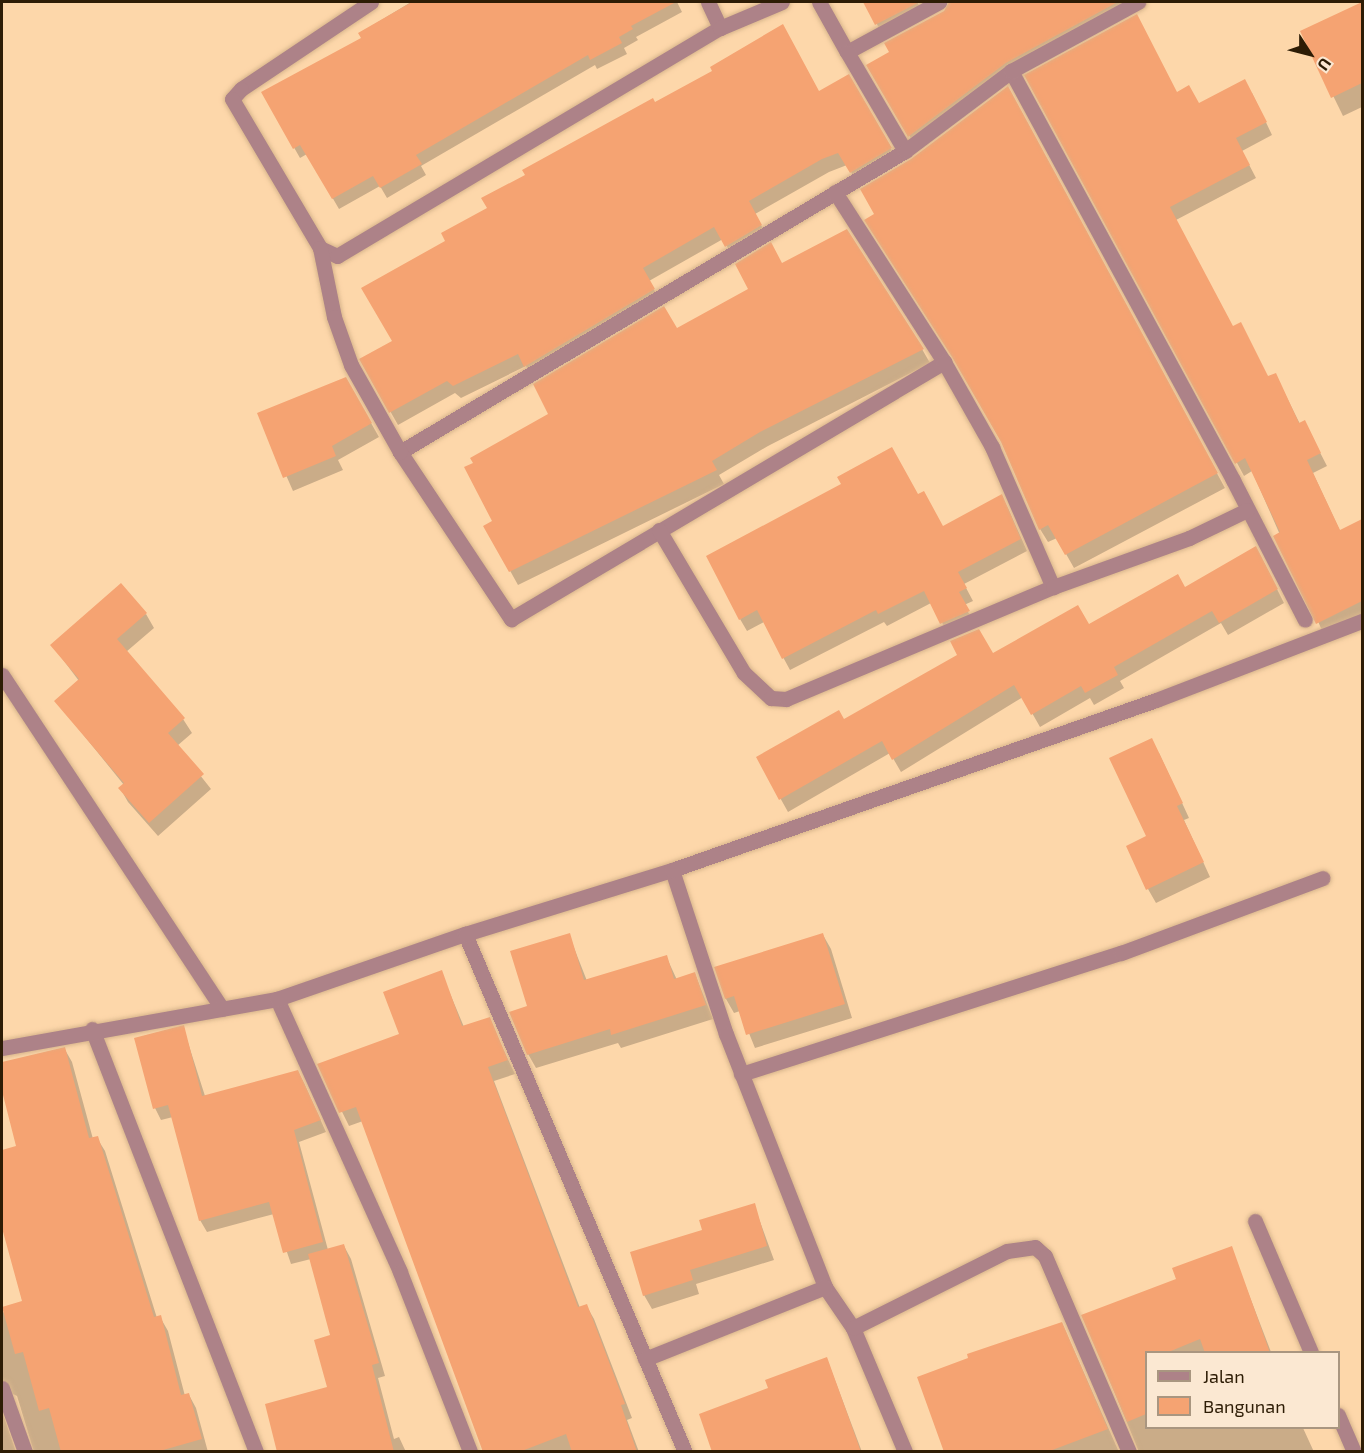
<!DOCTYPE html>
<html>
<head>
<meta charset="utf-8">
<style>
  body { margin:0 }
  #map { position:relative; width:1364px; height:1453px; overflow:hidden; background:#fdd7aa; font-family:"Exo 2",sans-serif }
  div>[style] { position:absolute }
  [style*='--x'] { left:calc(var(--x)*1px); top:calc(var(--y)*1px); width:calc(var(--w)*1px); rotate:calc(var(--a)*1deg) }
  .shadow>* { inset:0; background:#0003 }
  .building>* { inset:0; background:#f5a372 }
  .roads { filter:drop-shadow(0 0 2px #d8b58c) drop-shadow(0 0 2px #d8b58c) }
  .service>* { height:15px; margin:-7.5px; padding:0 7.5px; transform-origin:7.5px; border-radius:7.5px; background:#ad8288 }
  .minor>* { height:15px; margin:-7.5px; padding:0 7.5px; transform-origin:7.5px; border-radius:7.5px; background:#ad8288 }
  span { translate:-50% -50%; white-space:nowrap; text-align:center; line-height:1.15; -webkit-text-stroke:4.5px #fbe8d2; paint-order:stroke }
  .frame { position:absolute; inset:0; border:3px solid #2d1c05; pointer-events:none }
  .legend { position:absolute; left:1145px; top:1351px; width:195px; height:78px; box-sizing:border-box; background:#fbe8d2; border:2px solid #a99680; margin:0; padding:8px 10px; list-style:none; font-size:18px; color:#2d1c05 }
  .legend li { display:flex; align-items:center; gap:12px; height:30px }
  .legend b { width:30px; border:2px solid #a99680 }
  .north { position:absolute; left:1280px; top:24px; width:60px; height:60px; -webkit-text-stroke:4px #fbe8d2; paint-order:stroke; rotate:126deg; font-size:16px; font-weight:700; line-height:24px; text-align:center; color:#2d1c05 }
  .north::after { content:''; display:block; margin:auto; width:21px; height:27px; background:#2d1c05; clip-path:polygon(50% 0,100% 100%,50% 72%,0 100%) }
</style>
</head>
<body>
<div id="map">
  <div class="shadow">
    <i style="clip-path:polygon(411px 2px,677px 2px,682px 12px,636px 37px,638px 40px,624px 48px,627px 54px,597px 69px,595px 65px,421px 166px,426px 175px,387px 198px,380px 186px,339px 209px,307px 154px,300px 158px,263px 93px,363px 39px,360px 33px)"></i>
    <i style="clip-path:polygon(865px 2px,917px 2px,925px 17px,885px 39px)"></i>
    <i style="clip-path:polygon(967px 2px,1130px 2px,1014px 76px,917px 149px,868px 65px,891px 52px,886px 43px)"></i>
    <i style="clip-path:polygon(1362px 3px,1362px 107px,1343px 116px,1302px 32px)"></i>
    <i style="clip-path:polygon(848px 76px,898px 161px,858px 184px,847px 165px,829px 172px,755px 214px,768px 238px,734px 259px,723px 239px,649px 281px,661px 302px,533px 378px,526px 366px,461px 398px,455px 393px,398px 425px,361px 360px,394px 342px,447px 241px,489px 209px,655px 104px,819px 93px)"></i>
    <i style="clip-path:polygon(1026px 76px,1177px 94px,1199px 105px,1252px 93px,1272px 135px,1242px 151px,1256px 178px,1176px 220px,1233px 328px,1269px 378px,1275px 374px,1300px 424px,1311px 435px,1327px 466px,1313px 473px,1340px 531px,1360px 522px,1362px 526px,1362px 617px,1324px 635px,1252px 471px,1244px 476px,1237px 463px)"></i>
    <i style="clip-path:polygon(1015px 101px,1225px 488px,1074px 568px,1057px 538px,1048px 542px,1040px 529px,1002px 442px,876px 215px)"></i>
    <i style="clip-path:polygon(782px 265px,922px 349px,930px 363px,768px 446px,719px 475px,724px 484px,518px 585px,485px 526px,494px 521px,550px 415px,676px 330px,750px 289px)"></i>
    <i style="clip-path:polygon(346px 379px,379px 437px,338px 460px,343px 470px,293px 491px,259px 414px)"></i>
    <i style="clip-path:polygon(918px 496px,943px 528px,1001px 496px,1008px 508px,1027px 551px,964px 584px,973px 601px,964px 605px,975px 624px,949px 635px,931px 603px,887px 626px,884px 622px,790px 670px,764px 622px,747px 631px,740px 619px)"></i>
    <i style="clip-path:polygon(1263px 561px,1284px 603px,1228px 635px,1221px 623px,1120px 681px,1124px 688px,1094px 705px,1090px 698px,1040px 727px,1023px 697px,901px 772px,890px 753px,788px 812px,758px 758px,993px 655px,1088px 626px)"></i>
    <i style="clip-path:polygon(146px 614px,154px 628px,126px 652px,183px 719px,192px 733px,177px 746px,211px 789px,158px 836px,128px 802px,120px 788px,124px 785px,56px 701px,79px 681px,52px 645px)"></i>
    <i style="clip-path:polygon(1159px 753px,1189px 818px,1184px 820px,1210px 877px,1156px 903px,1148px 889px,1148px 837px)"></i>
    <i style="clip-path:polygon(569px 935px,587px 981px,666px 956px,677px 980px,695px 974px,713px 1019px,621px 1048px,618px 1043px,536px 1068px,528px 1054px,529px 1007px)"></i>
    <i style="clip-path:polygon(823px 935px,831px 949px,852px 1018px,755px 1048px,740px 1011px,734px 1013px,726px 999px,716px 968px)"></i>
    <i style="clip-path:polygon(441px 972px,464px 1027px,489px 1019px,515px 1074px,494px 1081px,580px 1308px,586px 1305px,594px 1319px,632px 1418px,627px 1420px,639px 1452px,485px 1452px,363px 1121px,349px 1126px,319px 1065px,400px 1035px)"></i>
    <i style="clip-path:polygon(183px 1027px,205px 1096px,298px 1072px,304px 1083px,326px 1132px,299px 1142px,328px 1250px,344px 1246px,351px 1259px,385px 1376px,378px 1378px,394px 1439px,399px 1437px,406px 1452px,279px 1452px,328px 1389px,331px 1336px,311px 1259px,291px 1264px,274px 1214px,207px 1232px,200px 1220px,173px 1117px,161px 1120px,155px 1108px)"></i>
    <i style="clip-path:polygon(64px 1048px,72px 1062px,93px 1139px,97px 1138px,105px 1151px,157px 1318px,160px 1317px,168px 1331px,185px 1396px,189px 1395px,196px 1408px,208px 1452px,34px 1452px,17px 1396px,7px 1391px,2px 1402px,2px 1313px,23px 1303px,2px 1223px,2px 1151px,18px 1147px,2px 1086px,2px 1064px)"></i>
    <i style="clip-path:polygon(754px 1205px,774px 1260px,696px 1284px,699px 1294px,652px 1309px,644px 1295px,704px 1231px)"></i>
    <i style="clip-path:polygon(1231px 1248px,1271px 1352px,1146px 1352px,1146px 1428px,1303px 1428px,1314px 1452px,1139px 1452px,1083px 1316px,1178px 1280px)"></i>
    <i style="clip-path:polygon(1062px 1323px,1119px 1452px,946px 1452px,919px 1378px)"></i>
    <i style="clip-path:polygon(827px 1359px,862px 1452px,714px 1452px,770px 1389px)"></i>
    <i style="clip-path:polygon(2px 1411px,16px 1452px,2px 1452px)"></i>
  </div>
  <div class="building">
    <i style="clip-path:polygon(412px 2px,676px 2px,631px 26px,633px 29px,619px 37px,622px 43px,590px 60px,588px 55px,416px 155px,422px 164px,380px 188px,373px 176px,332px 199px,300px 145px,293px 149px,261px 92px,361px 38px,358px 33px)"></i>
    <i style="clip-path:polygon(863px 2px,920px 2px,875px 25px)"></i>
    <i style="clip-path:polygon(949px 2px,1118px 2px,1006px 63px,908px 137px,866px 65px,889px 52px,884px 43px,944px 11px)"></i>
    <i style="clip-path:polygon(1362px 2px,1362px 83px,1331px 98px,1300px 31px)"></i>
    <i style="clip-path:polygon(1137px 14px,1177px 92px,1189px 85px,1199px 103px,1245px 79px,1267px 122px,1236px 138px,1250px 165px,1170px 207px,1233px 326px,1241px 322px,1268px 376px,1276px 373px,1299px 423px,1305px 420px,1321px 453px,1307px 460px,1340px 530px,1362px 519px,1362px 601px,1316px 624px,1273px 536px,1280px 532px,1245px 458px,1235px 464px,1024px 75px)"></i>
    <i style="clip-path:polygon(783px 24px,819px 91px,849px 74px,892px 148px,850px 173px,838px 153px,822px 159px,749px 201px,762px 225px,725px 247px,714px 227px,643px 268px,655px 289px,524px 367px,518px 354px,453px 386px,447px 381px,389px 413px,359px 359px,392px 341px,361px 288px,445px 241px,441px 233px,487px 208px,481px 198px,525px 175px,522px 170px,653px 98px,655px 102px,712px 71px,710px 67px)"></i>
    <i style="clip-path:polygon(1008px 86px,1218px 473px,1065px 555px,1048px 525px,1039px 530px,1001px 442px,952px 357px,864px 220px,874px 214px,860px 189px,911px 159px)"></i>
    <i style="clip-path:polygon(847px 229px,924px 349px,760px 432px,712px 461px,717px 470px,509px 572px,483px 526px,492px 521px,464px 467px,473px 463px,470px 458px,548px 414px,533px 384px,664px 306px,677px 328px,748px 289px,735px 264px,771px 242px,782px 263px)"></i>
    <i style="clip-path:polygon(346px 377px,372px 423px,332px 446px,336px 456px,283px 478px,257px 413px)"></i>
    <i style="clip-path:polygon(892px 447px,918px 494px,924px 491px,943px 526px,1002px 494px,1021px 539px,958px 572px,967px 588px,959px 592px,970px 611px,940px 624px,924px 591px,878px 614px,876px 610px,782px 659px,757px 610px,739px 620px,706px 556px,841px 484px,837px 477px)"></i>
    <i style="clip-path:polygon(1256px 546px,1278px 589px,1219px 623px,1212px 611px,1114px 667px,1118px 675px,1085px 693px,1081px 686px,1031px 715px,1014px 685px,892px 760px,882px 741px,779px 800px,756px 757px,839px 710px,844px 719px,957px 655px,950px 641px,979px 629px,993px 653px,1078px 605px,1089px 624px,1178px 574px,1185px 587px)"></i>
    <i style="clip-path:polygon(121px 583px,147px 613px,117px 639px,185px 718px,168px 733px,204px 774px,149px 823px,118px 788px,124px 783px,54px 701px,79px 679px,50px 645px)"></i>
    <i style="clip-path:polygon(1152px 738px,1183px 803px,1177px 806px,1204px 862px,1146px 890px,1126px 846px,1146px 836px,1109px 758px)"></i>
    <i style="clip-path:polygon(570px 933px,584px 980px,667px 955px,674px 979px,695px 972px,706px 1005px,611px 1035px,610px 1029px,527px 1055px,509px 1012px,527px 1006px,510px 951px)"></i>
    <i style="clip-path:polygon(823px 933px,845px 1004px,746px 1035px,734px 996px,725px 999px,714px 967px)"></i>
    <i style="clip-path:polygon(442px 970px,462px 1026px,490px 1017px,508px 1060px,488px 1067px,578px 1307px,587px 1304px,625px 1404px,621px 1405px,637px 1452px,572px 1452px,566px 1434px,519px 1452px,483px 1452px,356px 1107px,339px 1113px,317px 1064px,399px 1034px,383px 992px)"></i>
    <i style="clip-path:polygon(184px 1025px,202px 1096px,298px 1070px,321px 1120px,294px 1130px,323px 1242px,283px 1253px,269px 1202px,199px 1221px,168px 1105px,153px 1109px,134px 1038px)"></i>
    <i style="clip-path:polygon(65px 1047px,89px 1138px,98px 1136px,154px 1317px,161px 1315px,181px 1395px,189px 1393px,202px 1439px,156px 1452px,61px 1452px,49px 1408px,39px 1411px,23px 1352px,15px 1354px,2px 1307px,22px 1301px,2px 1228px,2px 1150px,16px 1146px,2px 1091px,2px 1062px)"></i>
    <i style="clip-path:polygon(755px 1203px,767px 1246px,690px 1270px,693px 1280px,643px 1296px,630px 1252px,702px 1230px,699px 1220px)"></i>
    <i style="clip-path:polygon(344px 1244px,379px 1363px,372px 1365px,394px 1452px,277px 1452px,265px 1404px,327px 1387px,314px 1340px,330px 1335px,308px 1254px)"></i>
    <i style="clip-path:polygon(1232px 1246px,1270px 1353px,1205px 1353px,1200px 1339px,1166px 1353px,1146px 1353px,1146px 1414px,1127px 1422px,1081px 1315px,1176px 1279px,1172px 1268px)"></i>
    <i style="clip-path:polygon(1062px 1322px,1108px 1429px,1047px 1452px,944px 1452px,917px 1377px,968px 1358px,967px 1354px)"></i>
    <i style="clip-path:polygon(827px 1357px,861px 1452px,712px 1452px,699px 1414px,768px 1388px,765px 1380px)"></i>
  </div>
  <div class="roads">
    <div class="service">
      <i style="--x:741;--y:1074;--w:399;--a:-17.7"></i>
      <i style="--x:1121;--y:953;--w:215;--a:-20.4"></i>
    </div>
    <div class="minor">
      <i style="--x:371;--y:2;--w:156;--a:146.2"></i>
      <i style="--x:241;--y:89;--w:13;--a:132"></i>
      <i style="--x:232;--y:99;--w:173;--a:59.4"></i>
      <i style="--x:320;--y:248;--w:19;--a:25"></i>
      <i style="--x:337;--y:256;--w:446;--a:-30.8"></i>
      <i style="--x:708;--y:2;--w:29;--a:65"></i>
      <i style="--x:720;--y:28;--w:67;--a:-22.8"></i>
      <i style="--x:819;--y:2;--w:57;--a:60.8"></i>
      <i style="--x:847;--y:52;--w:105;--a:-28.5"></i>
      <i style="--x:847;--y:52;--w:115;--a:59.6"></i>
      <i style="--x:905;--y:151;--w:588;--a:149.2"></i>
      <i style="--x:400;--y:452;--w:201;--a:56.4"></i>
      <i style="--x:511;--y:619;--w:504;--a:-30.69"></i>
      <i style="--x:1011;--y:71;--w:465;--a:61.5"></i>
      <i style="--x:1233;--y:480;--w:157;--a:62.8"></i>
      <i style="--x:905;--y:151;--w:133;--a:-37"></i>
      <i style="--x:1011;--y:71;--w:145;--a:-28.5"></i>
      <i style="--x:835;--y:192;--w:202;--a:57.3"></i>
      <i style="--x:944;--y:362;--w:98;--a:60.5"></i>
      <i style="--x:992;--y:447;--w:153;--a:66.5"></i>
      <i style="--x:320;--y:248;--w:70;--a:78.5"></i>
      <i style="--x:334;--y:317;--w:51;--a:70.5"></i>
      <i style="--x:351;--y:365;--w:100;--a:60.6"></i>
      <i style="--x:659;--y:530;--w:166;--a:59.3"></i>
      <i style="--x:744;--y:673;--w:37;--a:43"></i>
      <i style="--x:771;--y:698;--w:15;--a:4"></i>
      <i style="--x:786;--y:699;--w:290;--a:-22.8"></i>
      <i style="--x:1053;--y:587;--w:145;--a:-19.8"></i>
      <i style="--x:1189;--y:538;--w:64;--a:-25.8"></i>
      <i style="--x:2;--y:675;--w:400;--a:56.6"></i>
      <i style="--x:672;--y:870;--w:173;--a:71.8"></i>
      <i style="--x:726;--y:1034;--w:272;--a:68.6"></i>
      <i style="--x:825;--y:1287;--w:50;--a:55.7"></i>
      <i style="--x:853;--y:1328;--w:134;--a:67.2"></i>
      <i style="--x:465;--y:934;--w:563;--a:66.99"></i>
      <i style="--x:277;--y:999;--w:299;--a:65.7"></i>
      <i style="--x:400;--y:1272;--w:193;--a:68.7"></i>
      <i style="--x:92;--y:1029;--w:454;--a:68.8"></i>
      <i style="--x:2;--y:1048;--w:279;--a:-10.1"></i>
      <i style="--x:277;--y:999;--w:199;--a:-19.1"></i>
      <i style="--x:465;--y:934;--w:217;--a:-17.2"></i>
      <i style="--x:672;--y:870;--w:513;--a:-19.35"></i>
      <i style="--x:1156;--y:700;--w:221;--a:-21"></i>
      <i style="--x:1255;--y:1221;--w:142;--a:66.9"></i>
      <i style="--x:853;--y:1328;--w:172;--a:-26.6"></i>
      <i style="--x:1007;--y:1251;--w:28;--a:-8"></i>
      <i style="--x:1035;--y:1247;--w:13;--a:42"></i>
      <i style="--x:1045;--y:1256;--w:213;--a:66.8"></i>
      <i style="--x:645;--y:1359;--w:194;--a:-21.8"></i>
      <i style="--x:2;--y:1388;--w:68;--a:70.2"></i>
      <i style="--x:1338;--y:1415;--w:40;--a:66.6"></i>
    </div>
  </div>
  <div class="frame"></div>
  <ul class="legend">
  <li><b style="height:8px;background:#ad8288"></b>Jalan</li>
  <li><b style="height:16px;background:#f5a372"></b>Bangunan</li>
  </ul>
  <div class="north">U</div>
</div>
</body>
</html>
